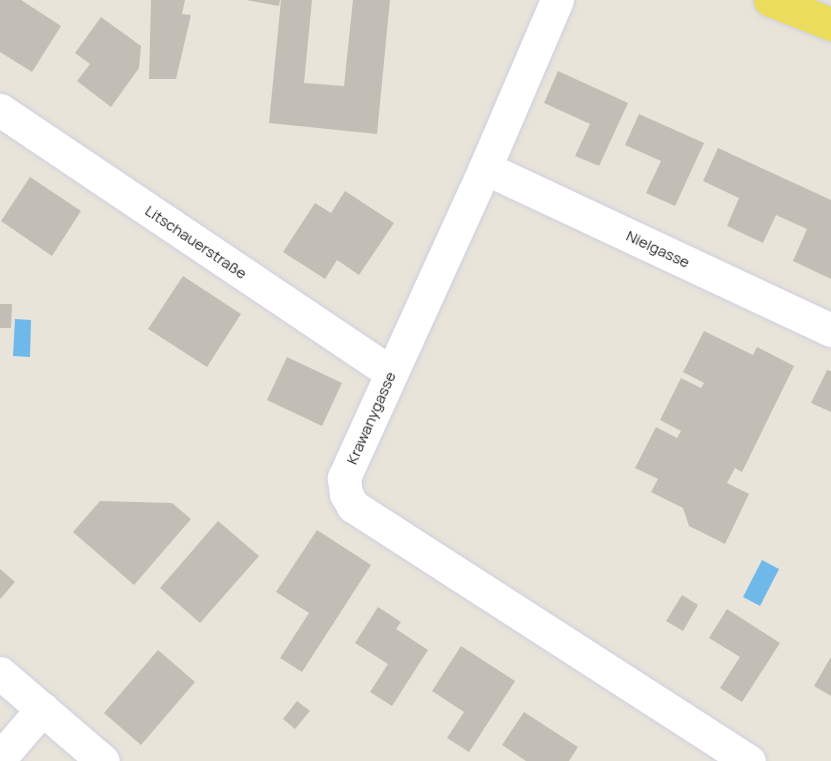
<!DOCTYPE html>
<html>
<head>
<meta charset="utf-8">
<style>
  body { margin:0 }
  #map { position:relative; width:831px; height:761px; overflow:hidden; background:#e9e4d9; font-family:Manrope,sans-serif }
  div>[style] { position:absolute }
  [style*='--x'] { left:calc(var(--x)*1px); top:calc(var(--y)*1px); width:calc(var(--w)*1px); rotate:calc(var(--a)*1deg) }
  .water>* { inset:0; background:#6eb9e9 }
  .building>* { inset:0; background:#c2beb5 }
  .roads { filter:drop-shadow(0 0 2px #cecfe0) drop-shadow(0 0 2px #cecfe0) }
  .minor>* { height:33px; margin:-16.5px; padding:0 16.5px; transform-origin:16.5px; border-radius:16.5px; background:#fff }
  .major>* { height:33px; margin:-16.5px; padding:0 16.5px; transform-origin:16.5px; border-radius:16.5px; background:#ebdc5c }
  span { translate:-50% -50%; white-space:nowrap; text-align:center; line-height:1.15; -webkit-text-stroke:6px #fff; paint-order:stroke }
  .street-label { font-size:15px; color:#272727 }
</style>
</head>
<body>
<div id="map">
  <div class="water">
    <i style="clip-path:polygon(15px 319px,31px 320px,30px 357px,13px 356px)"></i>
    <i style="clip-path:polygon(762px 560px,779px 569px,760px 606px,743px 597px)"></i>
  </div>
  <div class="building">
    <i style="clip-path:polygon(0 0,21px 0,61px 26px,32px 72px,0 52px)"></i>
    <i style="clip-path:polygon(151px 0,185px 0,182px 14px,191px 15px,176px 79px,149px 79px)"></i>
    <i style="clip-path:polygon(246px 0,280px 0,279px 6px)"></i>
    <i style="clip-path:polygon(281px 0,312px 0,304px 83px,344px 86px,353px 0,390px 0,377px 134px,269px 123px)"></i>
    <i style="clip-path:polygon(101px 17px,141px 46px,139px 68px,111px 107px,77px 81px,90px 64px,75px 53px)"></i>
    <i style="clip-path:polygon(558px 71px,628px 103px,599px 166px,575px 156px,590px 124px,544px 103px)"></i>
    <i style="clip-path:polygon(639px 114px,704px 143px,675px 206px,646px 193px,661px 161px,625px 145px)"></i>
    <i style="clip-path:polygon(718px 148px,831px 200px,831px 279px,793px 261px,807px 229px,776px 215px,763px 243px,727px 226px,739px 198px,703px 181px)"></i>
    <i style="clip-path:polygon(30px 177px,81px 211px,52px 256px,1px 221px)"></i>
    <i style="clip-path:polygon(345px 191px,394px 223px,359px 275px,337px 260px,325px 279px,283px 252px,315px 203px,331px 213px)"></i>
    <i style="clip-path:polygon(183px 276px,241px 314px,207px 367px,148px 329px)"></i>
    <i style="clip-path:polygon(0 304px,12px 304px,11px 328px,0 328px)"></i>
    <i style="clip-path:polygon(704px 331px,753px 355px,757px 347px,794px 366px,742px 472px,735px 468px,727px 483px,749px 494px,725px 544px,689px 526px,683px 508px,651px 492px,658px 479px,635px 468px,656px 427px,677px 438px,681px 431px,660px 420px,681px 378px,701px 388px,704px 383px,683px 372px)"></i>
    <i style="clip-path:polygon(287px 357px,342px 383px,322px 426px,267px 400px)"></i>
    <i style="clip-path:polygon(827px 370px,831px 371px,831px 412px,811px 403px)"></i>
    <i style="clip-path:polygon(100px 501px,172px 503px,191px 519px,134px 585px,73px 532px)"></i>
    <i style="clip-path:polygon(218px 521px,259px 556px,200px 623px,160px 588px)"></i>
    <i style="clip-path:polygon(317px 530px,371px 565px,302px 672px,280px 658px,309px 613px,276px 592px)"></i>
    <i style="clip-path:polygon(0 569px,15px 582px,0 599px)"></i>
    <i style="clip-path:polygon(682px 595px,698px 605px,683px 631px,666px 621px)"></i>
    <i style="clip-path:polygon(378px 607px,401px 622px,396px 629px,428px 650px,392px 706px,370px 692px,388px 664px,355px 643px)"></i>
    <i style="clip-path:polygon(727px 609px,780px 643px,742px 702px,720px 688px,740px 657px,709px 638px)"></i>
    <i style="clip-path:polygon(461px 646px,515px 681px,469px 752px,447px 738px,464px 712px,432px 691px)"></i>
    <i style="clip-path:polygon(158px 650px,195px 682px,141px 745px,104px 713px)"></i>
    <i style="clip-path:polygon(831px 657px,831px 696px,814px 686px)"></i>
    <i style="clip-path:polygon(297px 701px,310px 711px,295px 729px,283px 719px)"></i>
    <i style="clip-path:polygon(524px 712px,578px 747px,569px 761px,526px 761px,502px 745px)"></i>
  </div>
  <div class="roads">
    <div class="minor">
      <i style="--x:557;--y:0;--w:183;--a:113.2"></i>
      <i style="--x:485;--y:168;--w:341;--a:114.5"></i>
      <i style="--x:344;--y:478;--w:16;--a:83"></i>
      <i style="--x:346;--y:494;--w:14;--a:60"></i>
      <i style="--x:353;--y:506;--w:471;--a:32.8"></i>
      <i style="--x:0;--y:110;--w:471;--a:33.9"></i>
      <i style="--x:485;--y:168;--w:382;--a:25.1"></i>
      <i style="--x:0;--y:673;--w:135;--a:40.5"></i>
      <i style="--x:0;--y:758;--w:65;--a:-49.4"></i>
    </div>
    <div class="major">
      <i style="--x:770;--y:0;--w:66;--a:21.5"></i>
    </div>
  </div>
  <div class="street-label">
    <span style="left:196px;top:242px;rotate:34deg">Litschauerstraße</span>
    <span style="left:658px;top:249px;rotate:25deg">Nielgasse</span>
    <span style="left:371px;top:418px;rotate:-66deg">Krawanygasse</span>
  </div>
</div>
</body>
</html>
